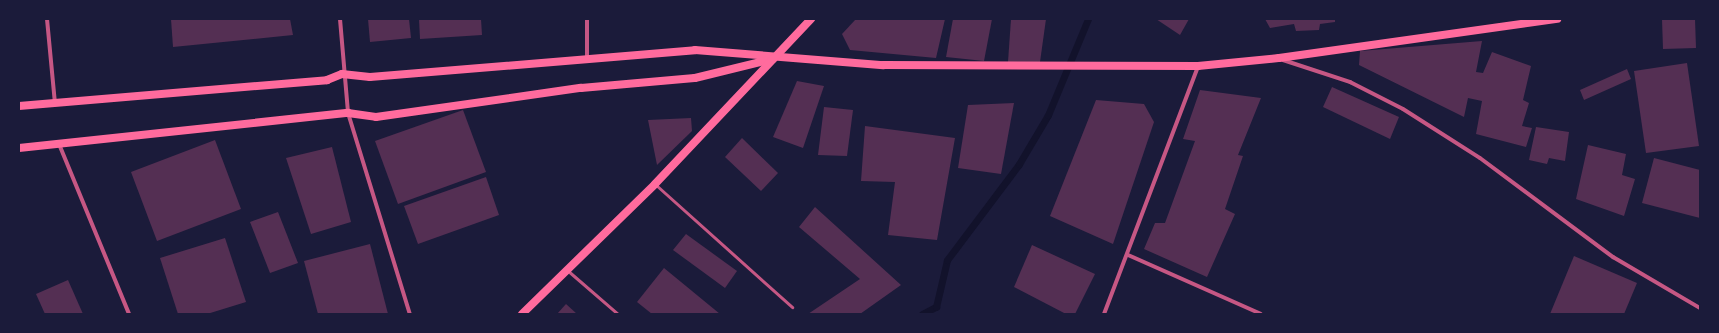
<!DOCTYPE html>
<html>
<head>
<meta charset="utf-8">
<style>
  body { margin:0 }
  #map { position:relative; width:1719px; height:333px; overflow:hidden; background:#1b1b3a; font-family:Arial,sans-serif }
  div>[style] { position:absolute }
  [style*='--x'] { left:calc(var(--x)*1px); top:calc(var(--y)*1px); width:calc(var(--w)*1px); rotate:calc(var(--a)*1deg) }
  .stream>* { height:7px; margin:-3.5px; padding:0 3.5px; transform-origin:3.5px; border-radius:3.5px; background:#12122b }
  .building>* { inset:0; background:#542f53 }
  .service>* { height:3px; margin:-1.5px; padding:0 1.5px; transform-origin:1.5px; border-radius:1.5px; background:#c65784 }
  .minor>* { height:4px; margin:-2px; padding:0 2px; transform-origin:2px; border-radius:2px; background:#c65784 }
  .secondary>* { height:8px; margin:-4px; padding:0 4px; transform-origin:4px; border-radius:4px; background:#ff6b9d }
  span { translate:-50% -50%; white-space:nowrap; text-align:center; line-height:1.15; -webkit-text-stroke:4px #1b1b3a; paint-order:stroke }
  .frame { position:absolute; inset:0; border:20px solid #1b1b3a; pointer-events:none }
</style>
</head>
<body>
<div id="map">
  <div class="stream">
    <i style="--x:922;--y:314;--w:16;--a:-27"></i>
    <i style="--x:936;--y:307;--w:48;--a:-76.8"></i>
    <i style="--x:947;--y:260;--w:120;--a:-53.1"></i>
    <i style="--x:1019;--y:164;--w:57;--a:-59.4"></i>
    <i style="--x:1048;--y:115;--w:104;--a:-67.4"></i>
  </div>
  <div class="building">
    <i style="clip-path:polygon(171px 19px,290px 19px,293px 35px,173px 47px)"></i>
    <i style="clip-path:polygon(368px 19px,409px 19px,411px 38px,370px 42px)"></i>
    <i style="clip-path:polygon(419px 19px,481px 19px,482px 35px,420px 39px)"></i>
    <i style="clip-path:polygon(856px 19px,945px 19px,936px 58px,850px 50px,842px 34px)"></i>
    <i style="clip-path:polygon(953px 19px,992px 19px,984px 61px,946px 57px)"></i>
    <i style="clip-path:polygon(1011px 19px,1046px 19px,1040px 62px,1008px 62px)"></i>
    <i style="clip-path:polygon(1156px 19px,1189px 19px,1180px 35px)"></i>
    <i style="clip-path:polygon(1265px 19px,1335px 19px,1335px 22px,1320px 24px,1319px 30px,1296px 31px,1294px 24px,1270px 28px)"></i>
    <i style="clip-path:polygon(1662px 19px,1695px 19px,1696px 48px,1663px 49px)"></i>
    <i style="clip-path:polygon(1482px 41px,1476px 72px,1483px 73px,1492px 52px,1531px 66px,1523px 100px,1529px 103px,1522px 126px,1532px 128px,1526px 147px,1476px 134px,1482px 101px,1468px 98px,1464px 117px,1359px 65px,1360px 51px)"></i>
    <i style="clip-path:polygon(1687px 63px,1699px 146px,1646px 153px,1634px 71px)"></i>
    <i style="clip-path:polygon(1627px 69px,1631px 79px,1584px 100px,1580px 90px)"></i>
    <i style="clip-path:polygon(797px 81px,824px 86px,803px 148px,773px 137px)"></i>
    <i style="clip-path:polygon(1332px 87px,1399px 117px,1390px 139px,1323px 107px)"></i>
    <i style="clip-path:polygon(1200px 90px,1261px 98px,1238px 155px,1243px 156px,1225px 209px,1235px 214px,1207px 277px,1144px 249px,1155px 223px,1165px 223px,1195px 141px,1183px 139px)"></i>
    <i style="clip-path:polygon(1096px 100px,1144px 104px,1154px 122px,1113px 244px,1050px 216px)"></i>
    <i style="clip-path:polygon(1014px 103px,1001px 174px,958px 168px,968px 105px)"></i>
    <i style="clip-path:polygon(824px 107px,853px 110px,847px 156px,818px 155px)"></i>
    <i style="clip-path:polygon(463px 110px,486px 172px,398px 204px,375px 141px)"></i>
    <i style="clip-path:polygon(691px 118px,692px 131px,657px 165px,648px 120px)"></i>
    <i style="clip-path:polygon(865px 126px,955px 138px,937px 240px,888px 235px,895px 182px,861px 181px)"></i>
    <i style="clip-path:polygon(1536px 127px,1569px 132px,1565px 161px,1549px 158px,1547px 164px,1529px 160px)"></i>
    <i style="clip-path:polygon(742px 138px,778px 173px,761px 191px,725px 157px)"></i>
    <i style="clip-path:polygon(215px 140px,241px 209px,157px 241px,131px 172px)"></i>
    <i style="clip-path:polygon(1588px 145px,1626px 154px,1622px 175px,1635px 179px,1624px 216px,1576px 199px)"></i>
    <i style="clip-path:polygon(332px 147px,351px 222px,311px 234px,286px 158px)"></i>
    <i style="clip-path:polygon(1654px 158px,1700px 170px,1700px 218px,1642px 203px)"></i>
    <i style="clip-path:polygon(486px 177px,499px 215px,418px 244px,404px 206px)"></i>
    <i style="clip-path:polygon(815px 207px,901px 285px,860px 314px,808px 314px,860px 279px,799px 227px)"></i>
    <i style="clip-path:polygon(278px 212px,298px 263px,270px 273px,250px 222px)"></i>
    <i style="clip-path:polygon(686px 234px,737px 271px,725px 288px,673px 250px)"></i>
    <i style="clip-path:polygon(225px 238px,246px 302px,207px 314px,178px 314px,160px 258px)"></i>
    <i style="clip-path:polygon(370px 244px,388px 314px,318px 314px,304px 261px)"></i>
    <i style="clip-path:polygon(1032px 245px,1095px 274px,1075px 314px,1066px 314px,1014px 287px)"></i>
    <i style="clip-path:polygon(1574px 256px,1637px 283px,1624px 314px,1550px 314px)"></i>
    <i style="clip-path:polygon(664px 268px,720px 314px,652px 314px,637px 302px)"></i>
    <i style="clip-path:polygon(68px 280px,83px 314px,45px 314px,36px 294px)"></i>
    <i style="clip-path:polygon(566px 304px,577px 314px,557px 314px)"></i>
  </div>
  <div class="service">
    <i style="--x:656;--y:185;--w:183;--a:41.9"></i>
    <i style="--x:567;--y:270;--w:67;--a:40.8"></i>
  </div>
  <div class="minor">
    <i style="--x:47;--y:19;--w:84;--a:84.6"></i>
    <i style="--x:340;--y:19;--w:94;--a:85.1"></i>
    <i style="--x:348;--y:113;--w:210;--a:72.9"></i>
    <i style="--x:587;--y:60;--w:41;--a:-90"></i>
    <i style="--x:1283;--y:60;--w:71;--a:18.2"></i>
    <i style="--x:1350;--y:82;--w:59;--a:27"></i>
    <i style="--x:1403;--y:109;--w:91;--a:32.5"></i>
    <i style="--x:1480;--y:158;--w:166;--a:36.7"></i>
    <i style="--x:1613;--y:257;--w:101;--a:30.4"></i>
    <i style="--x:59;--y:144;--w:184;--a:67.6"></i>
    <i style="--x:1128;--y:255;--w:145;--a:23.9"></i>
    <i style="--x:1104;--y:314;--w:265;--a:-69.2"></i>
  </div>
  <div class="secondary">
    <i style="--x:19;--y:106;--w:309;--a:-4.8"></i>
    <i style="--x:327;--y:80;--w:16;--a:-22"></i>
    <i style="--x:342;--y:74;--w:28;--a:6"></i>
    <i style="--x:370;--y:77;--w:326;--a:-4.7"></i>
    <i style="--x:695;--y:50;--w:189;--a:4.6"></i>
    <i style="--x:883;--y:65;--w:315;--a:0.2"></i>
    <i style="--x:1198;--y:66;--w:81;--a:-5.6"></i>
    <i style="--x:1279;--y:58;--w:281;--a:-8"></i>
    <i style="--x:19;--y:148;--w:331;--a:-6.1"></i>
    <i style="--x:348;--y:113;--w:28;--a:8"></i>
    <i style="--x:376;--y:117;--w:207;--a:-8.1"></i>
    <i style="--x:581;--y:88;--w:114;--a:-5"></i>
    <i style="--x:695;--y:78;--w:80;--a:-13.7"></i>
    <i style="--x:522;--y:314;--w:186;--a:-44.3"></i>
    <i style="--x:655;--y:184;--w:227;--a:-46.6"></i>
  </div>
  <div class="frame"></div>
</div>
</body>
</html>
